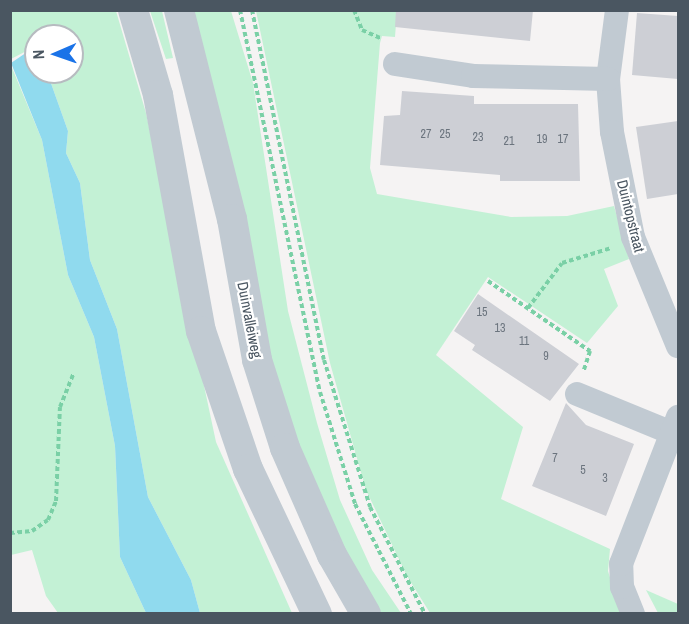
<!DOCTYPE html>
<html>
<head>
<meta charset="utf-8">
<style>
  body { margin:0 }
  #map { position:relative; width:689px; height:624px; overflow:hidden; background:#f5f3f3; font-family:"Archivo Narrow",sans-serif }
  div>[style] { position:absolute }
  [style*='--x'] { left:calc(var(--x)*1px); top:calc(var(--y)*1px); width:calc(var(--w)*1px); rotate:calc(var(--a)*1deg) }
  .green>* { inset:0; background:#c3f1d5 }
  .water>* { inset:0; background:#90daee }
  .building>* { inset:0; background:#cdcfd5 }
  .path>* { height:4px; margin-top:-2px; transform-origin:0; background:repeating-linear-gradient(90deg,#7ad0a6 0 4.5px,transparent 0 7.5px) }
  .minor>* { height:24px; margin:-12px; padding:0 12px; transform-origin:12px; border-radius:12px; background:#c1cad2 }
  .tertiary>* { height:30px; margin:-15px; padding:0 15px; transform-origin:15px; border-radius:15px; background:#c1cad2 }
  span { translate:-50% -50%; white-space:nowrap; text-align:center; line-height:1.15; -webkit-text-stroke:4.5px #fff; paint-order:stroke }
  .number-label { font-size:12px; color:#6b747e }
  .number-label span { -webkit-text-stroke-width:0 }
  .street-label { font-size:15px; color:#4a5661 }
  .frame { position:absolute; inset:0; border:12px solid #4a5661; pointer-events:none }
  .north { position:absolute; left:24px; top:24px; width:60px; height:60px; box-sizing:border-box; background:#fff; border:2px solid #b7bbc0; border-radius:50%; rotate:268deg; font-size:16px; font-weight:700; line-height:24px; text-align:center; color:#4a5661 }
  .north::after { content:''; display:block; margin:auto; width:21px; height:27px; background:#1a73e8; clip-path:polygon(50% 0,100% 100%,50% 72%,0 100%) }
</style>
</head>
<body>
<div id="map">
  <div class="green">
    <i style="clip-path:polygon(11px 11px,116px 11px,146px 113px,216px 442px,292px 613px,200px 613px,191px 580px,148px 497px,117px 329px,90px 260px,80px 183px,66px 153px,68px 131px,47px 72px,72px 72px,72px 36px,36px 36px,36px 46px,11px 59px)"></i>
    <i style="clip-path:polygon(150px 11px,162px 11px,173px 58px,166px 59px)"></i>
    <i style="clip-path:polygon(194px 11px,231px 11px,253px 83px,288px 311px,317px 423px,340px 500px,372px 570px,401px 613px,376px 613px,332px 539px,265px 356px)"></i>
    <i style="clip-path:polygon(256px 11px,397px 11px,395px 37px,382px 36px,380px 43px,370px 168px,377px 194px,511px 217px,567px 216px,614px 206px,629px 259px,604px 269px,618px 306px,587px 343px,488px 277px,436px 355px,523px 427px,501px 499px,610px 549px,608px 571px,621px 613px,430px 613px,407px 576px,366px 490px,330px 363px)"></i>
    <i style="clip-path:polygon(10px 63px,42px 140px,68px 275px,94px 337px,115px 446px,120px 557px,146px 613px,58px 613px,46px 596px,32px 550px,11px 555px)"></i>
    <i style="clip-path:polygon(646px 590px,678px 604px,678px 613px,658px 613px)"></i>
  </div>
  <div class="water">
    <i style="clip-path:polygon(36px 46px,36px 72px,47px 72px,68px 131px,66px 153px,80px 183px,90px 260px,117px 329px,148px 497px,191px 580px,200px 613px,146px 613px,120px 557px,115px 446px,94px 337px,68px 275px,42px 140px,11px 63px)"></i>
  </div>
  <div class="building">
    <i style="clip-path:polygon(396px 10px,533px 10px,530px 41px,395px 27px)"></i>
    <i style="clip-path:polygon(637px 13px,678px 16px,678px 79px,632px 75px)"></i>
    <i style="clip-path:polygon(402px 91px,474px 96px,474px 104px,578px 104px,580px 181px,500px 181px,500px 175px,380px 165px,384px 116px,400px 115px)"></i>
    <i style="clip-path:polygon(678px 121px,678px 194px,647px 199px,636px 127px)"></i>
    <i style="clip-path:polygon(478px 294px,579px 364px,550px 401px,472px 350px,475px 345px,454px 331px)"></i>
    <i style="clip-path:polygon(566px 403px,586px 425px,634px 444px,606px 516px,532px 486px)"></i>
  </div>
  <div class="path">
    <i style="--x:240;--y:10;--w:390;--a:78.2"></i>
    <i style="--x:320;--y:392;--w:117;--a:72.6"></i>
    <i style="--x:355;--y:504;--w:123;--a:63"></i>
    <i style="--x:252;--y:10;--w:357;--a:78.4"></i>
    <i style="--x:324;--y:360;--w:154;--a:72.6"></i>
    <i style="--x:370;--y:507;--w:120;--a:62.8"></i>
    <i style="--x:354;--y:10;--w:22;--a:68"></i>
    <i style="--x:362;--y:30;--w:22;--a:24"></i>
    <i style="--x:488;--y:281;--w:124;--a:34.5"></i>
    <i style="--x:590;--y:351;--w:20;--a:108"></i>
    <i style="--x:528;--y:308;--w:56;--a:-52.9"></i>
    <i style="--x:562;--y:263;--w:51;--a:-17"></i>
    <i style="--x:10;--y:533;--w:22;--a:-5"></i>
    <i style="--x:32;--y:531;--w:19;--a:-35"></i>
    <i style="--x:48;--y:520;--w:21;--a:-67"></i>
    <i style="--x:56;--y:501;--w:94;--a:-87.6"></i>
    <i style="--x:60;--y:407;--w:35;--a:-68"></i>
  </div>
  <div class="minor">
    <i style="--x:617;--y:10;--w:70;--a:97.4"></i>
    <i style="--x:608;--y:79;--w:53;--a:85.7"></i>
    <i style="--x:612;--y:132;--w:107;--a:78.7"></i>
    <i style="--x:633;--y:237;--w:118;--a:67.6"></i>
    <i style="--x:395;--y:64;--w:79;--a:8.7"></i>
    <i style="--x:473;--y:76;--w:135;--a:1.3"></i>
    <i style="--x:577;--y:394;--w:103;--a:22.3"></i>
    <i style="--x:633;--y:614;--w:29;--a:-112"></i>
    <i style="--x:622;--y:587;--w:23;--a:-92"></i>
    <i style="--x:621;--y:564;--w:158;--a:-68.8"></i>
  </div>
  <div class="tertiary">
    <i style="--x:133;--y:10;--w:89;--a:73.6"></i>
    <i style="--x:158;--y:95;--w:240;--a:79.7"></i>
    <i style="--x:201;--y:331;--w:146;--a:71.2"></i>
    <i style="--x:248;--y:469;--w:161;--a:64.6"></i>
    <i style="--x:179;--y:10;--w:216;--a:75.8"></i>
    <i style="--x:232;--y:219;--w:143;--a:79.9"></i>
    <i style="--x:257;--y:360;--w:92;--a:72.3"></i>
    <i style="--x:285;--y:448;--w:117;--a:66.3"></i>
    <i style="--x:332;--y:555;--w:68;--a:60"></i>
  </div>
  <div class="number-label">
    <span style="left:426px;top:135px">27</span>
    <span style="left:445px;top:135px">25</span>
    <span style="left:478px;top:138px">23</span>
    <span style="left:542px;top:140px">19</span>
    <span style="left:563px;top:140px">17</span>
    <span style="left:509px;top:142px">21</span>
    <span style="left:482px;top:313px">15</span>
    <span style="left:500px;top:329px">13</span>
    <span style="left:524px;top:342px">11</span>
    <span style="left:546px;top:357px">9</span>
    <span style="left:555px;top:459px">7</span>
    <span style="left:583px;top:471px">5</span>
    <span style="left:605px;top:479px">3</span>
  </div>
  <div class="street-label">
    <span style="left:631px;top:216px;rotate:76deg">Duintopstraat</span>
    <span style="left:250px;top:320px;rotate:79deg">Duinvalleiweg</span>
  </div>
  <div class="frame"></div>
  <div class="north">N</div>
</div>
</body>
</html>
